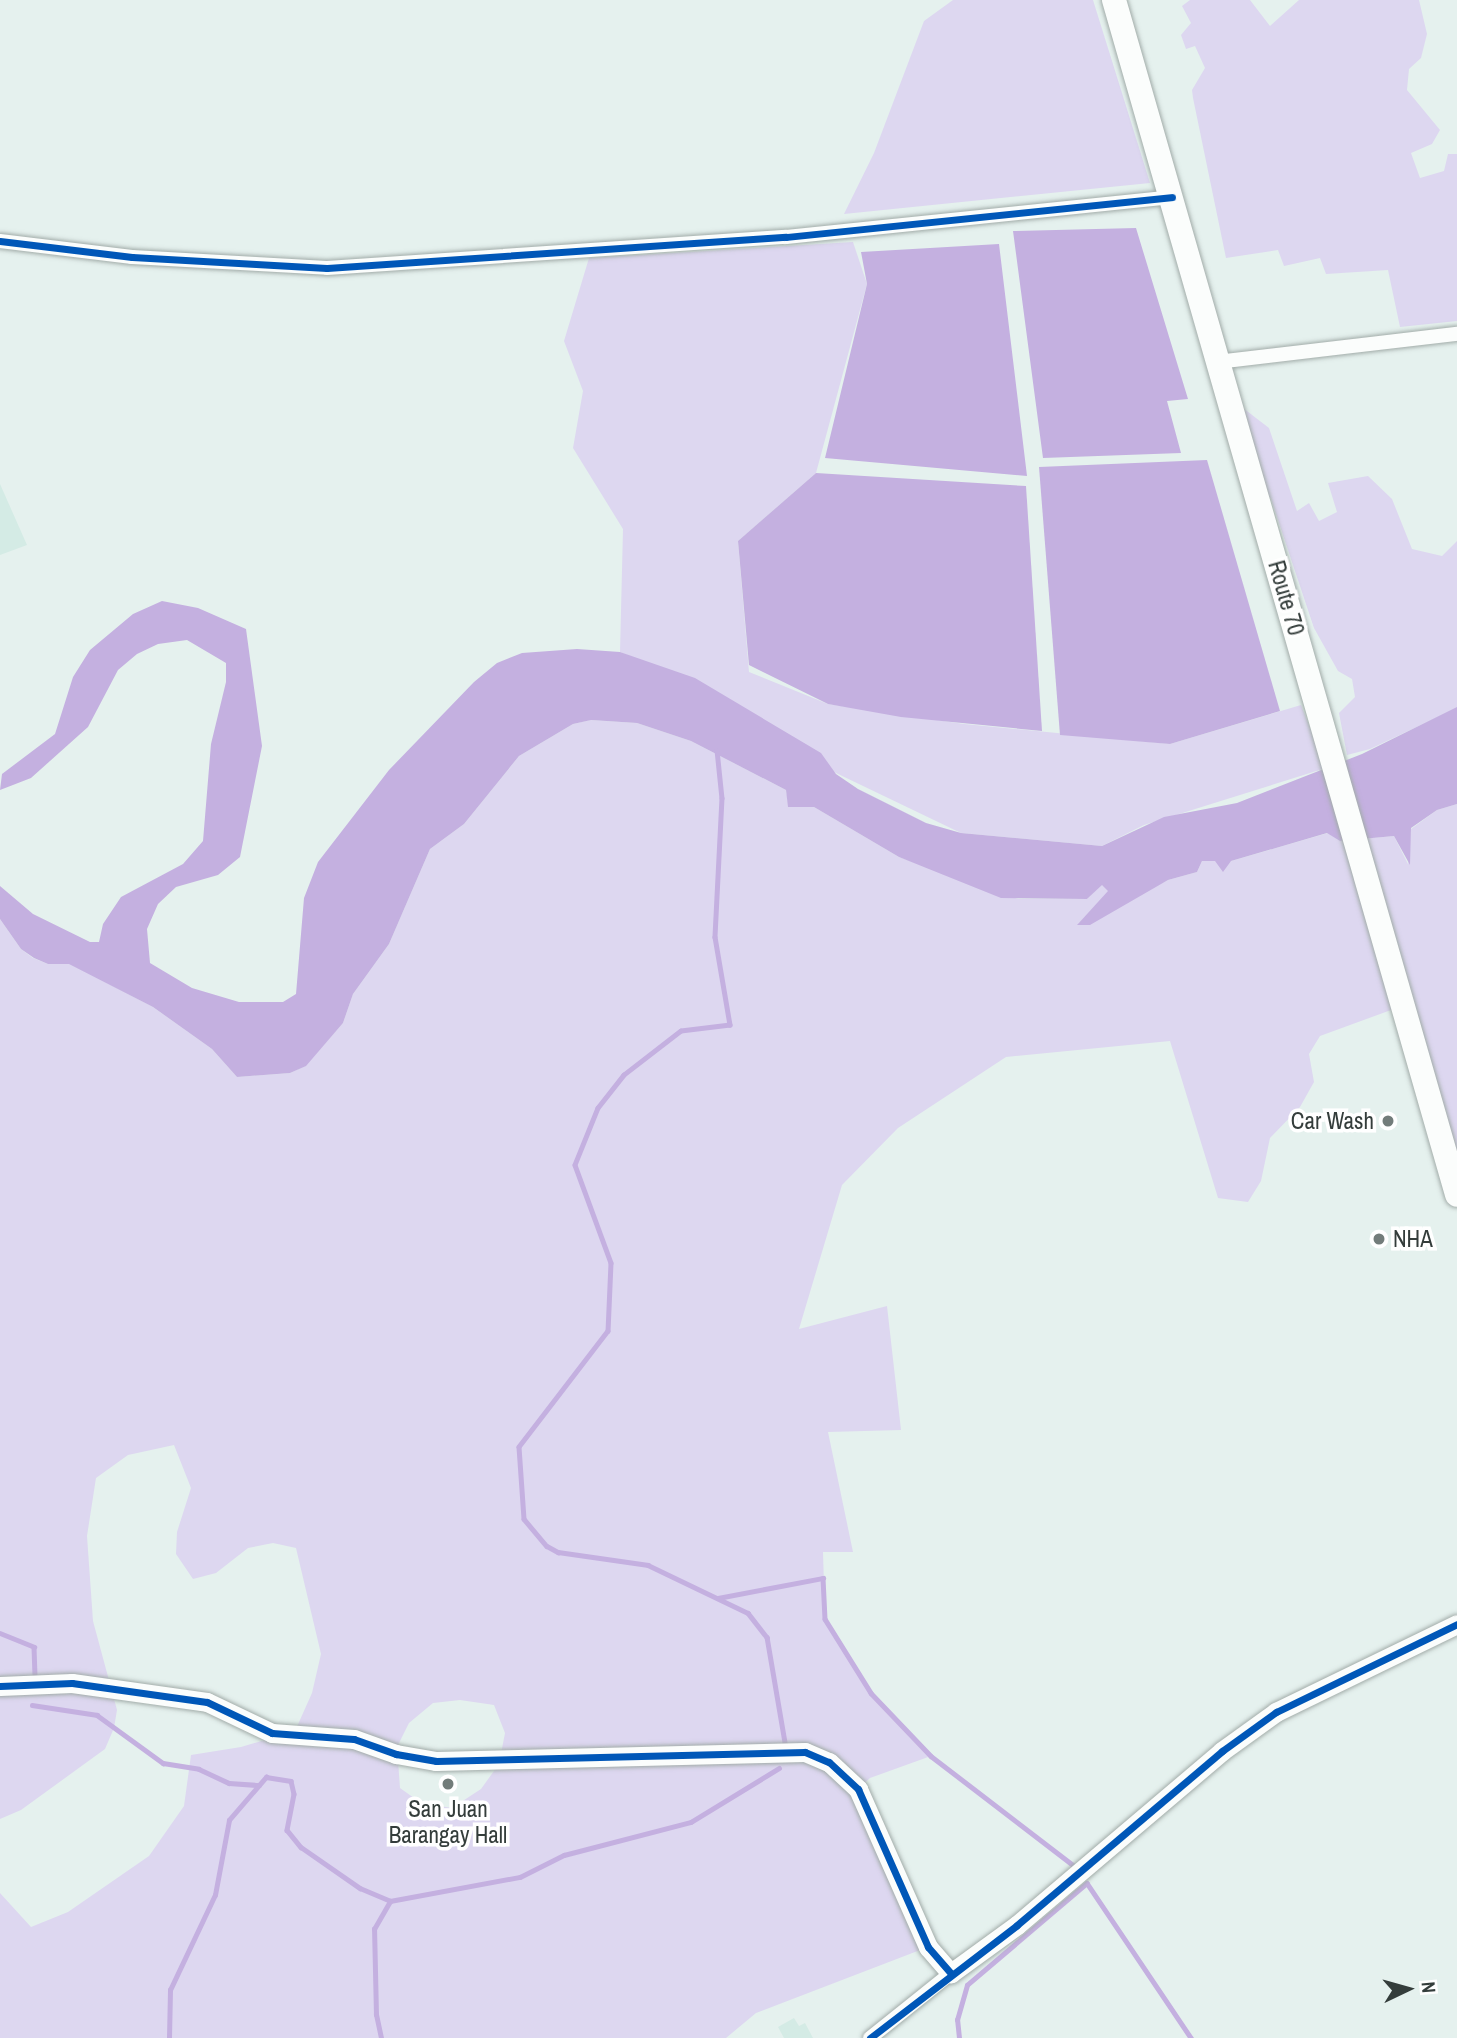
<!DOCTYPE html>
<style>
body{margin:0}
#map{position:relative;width:1457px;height:2038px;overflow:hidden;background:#e5f1ee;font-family:"Archivo Narrow",sans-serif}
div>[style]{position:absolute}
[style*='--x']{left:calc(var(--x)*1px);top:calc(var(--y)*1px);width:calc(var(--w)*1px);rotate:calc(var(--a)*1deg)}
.built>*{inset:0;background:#d4ebe5}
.green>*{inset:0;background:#ddd7f0}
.water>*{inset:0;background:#c4b0e0}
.stream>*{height:4.5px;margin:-2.25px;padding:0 2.25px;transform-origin:2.25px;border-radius:2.25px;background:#c4b0e0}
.roads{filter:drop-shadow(0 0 2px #a2aca9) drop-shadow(0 0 2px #a2aca9)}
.street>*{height:14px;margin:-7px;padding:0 7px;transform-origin:7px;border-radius:7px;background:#fbfdfc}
.secondary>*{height:19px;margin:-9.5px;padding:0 9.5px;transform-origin:9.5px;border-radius:9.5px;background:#fbfdfc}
.highway>*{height:24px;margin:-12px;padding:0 12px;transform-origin:12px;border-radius:12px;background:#fbfdfc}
.cycleway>*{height:7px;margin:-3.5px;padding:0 3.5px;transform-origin:3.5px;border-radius:3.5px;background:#0057b8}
.dots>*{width:19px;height:19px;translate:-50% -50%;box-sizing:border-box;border:4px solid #fff;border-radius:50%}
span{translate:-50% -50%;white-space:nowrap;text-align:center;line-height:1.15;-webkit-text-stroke:7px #fff;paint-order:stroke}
.street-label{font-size:23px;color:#343d3b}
.poi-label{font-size:23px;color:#343d3b}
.right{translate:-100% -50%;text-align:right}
.left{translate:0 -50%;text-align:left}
.north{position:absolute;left:1373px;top:1954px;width:70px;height:70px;-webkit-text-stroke:5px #fff;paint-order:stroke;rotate:85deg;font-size:19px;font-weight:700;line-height:28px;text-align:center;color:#343d3b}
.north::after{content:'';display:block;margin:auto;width:24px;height:32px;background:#343d3b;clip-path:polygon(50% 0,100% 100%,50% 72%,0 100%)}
</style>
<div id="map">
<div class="built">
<i style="clip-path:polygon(0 484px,27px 545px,0 555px)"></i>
<i style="clip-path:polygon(794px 2018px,799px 2026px,805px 2023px,813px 2038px,784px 2038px,778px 2027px)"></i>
</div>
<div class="green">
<i style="clip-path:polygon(953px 0,1093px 0,1150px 183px,844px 214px,874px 153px,924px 21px)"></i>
<i style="clip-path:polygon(1190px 0,1250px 0,1270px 26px,1299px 0,1419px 0,1427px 34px,1421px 58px,1409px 69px,1407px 90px,1440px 130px,1432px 144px,1411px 153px,1420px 178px,1444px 171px,1448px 154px,1457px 154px,1457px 321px,1400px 327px,1388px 270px,1326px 274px,1320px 258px,1284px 266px,1278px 250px,1226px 258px,1193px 98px,1192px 90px,1205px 68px,1195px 46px,1186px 49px,1181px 35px,1191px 23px,1182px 6px)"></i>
<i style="clip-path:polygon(853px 242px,867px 284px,816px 473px,738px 541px,749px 672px,828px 704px,964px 724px,1170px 744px,1301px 705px,1326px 768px,1144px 825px,1102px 846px,961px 833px,836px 773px,718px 694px,620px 652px,623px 529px,573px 448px,583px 391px,564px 341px,589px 258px)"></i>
<i style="clip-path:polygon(1243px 408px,1269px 428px,1297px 511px,1309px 503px,1319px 521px,1337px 512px,1328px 483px,1368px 476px,1392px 499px,1412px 549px,1442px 556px,1457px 541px,1457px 708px,1370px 749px,1347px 755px,1339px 713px,1355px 697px,1352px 679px,1338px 671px,1314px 628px,1271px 499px,1260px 487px)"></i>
<i style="clip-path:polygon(evenodd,590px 720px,637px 723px,691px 741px,786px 790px,789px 807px,814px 807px,899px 857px,1018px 899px,1087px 899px,1102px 884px,1109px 891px,1078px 924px,1168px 880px,1197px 872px,1202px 861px,1231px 861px,1328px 833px,1340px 841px,1394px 836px,1408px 864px,1411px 829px,1437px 810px,1457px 804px,1457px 1195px,1402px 1006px,1320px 1036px,1309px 1054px,1314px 1082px,1300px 1107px,1270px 1138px,1261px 1181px,1248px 1202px,1218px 1198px,1170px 1041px,1006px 1057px,898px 1128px,842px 1185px,799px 1329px,887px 1306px,901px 1430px,828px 1432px,853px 1552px,823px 1552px,825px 1619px,871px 1693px,931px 1756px,870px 1778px,858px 1789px,928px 1947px,756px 2013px,726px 2038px,0 2038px,0 1893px,31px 1927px,68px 1912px,149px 1856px,184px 1806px,191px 1755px,241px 1747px,295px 1731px,312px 1693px,321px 1654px,296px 1548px,273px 1543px,248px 1548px,216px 1573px,193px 1579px,176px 1554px,177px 1532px,191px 1488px,174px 1445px,128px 1455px,96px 1478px,87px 1536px,93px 1621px,117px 1710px,114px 1728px,105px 1749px,21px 1810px,0 1819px,0 919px,21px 949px,33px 958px,48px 964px,69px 963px,153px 1007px,212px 1049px,237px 1077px,290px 1073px,305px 1066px,343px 1023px,353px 994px,389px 944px,430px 849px,464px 824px,519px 756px,573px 724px,590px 720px,460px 1700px,494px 1705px,505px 1733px,499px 1764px,481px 1789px,452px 1808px,421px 1803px,400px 1788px,397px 1747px,409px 1723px,433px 1703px,460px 1700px)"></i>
</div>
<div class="water">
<i style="clip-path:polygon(1136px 228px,1188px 399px,1167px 401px,1181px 453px,1043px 458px,1013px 231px)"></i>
<i style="clip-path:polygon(999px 244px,1027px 476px,825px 458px,867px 284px,861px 252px)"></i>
<i style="clip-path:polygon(1207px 460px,1280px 711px,1170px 744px,1060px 735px,1039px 467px)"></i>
<i style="clip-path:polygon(816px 473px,1026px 486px,1042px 731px,901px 717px,828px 704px,749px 665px,738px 541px)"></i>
<i style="clip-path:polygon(162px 601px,198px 608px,246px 629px,262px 746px,240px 857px,218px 875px,176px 887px,158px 904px,147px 929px,150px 963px,192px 988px,239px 1002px,283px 1002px,296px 994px,304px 898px,318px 862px,389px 770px,474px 682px,497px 663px,522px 653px,577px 649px,620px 652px,695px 678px,821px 753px,836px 774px,858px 789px,926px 823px,961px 833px,1102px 846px,1164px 817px,1237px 803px,1362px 754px,1457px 707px,1457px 804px,1437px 810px,1411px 828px,1410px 865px,1394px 836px,1340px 841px,1327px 833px,1231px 861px,1223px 872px,1215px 861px,1202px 861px,1197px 872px,1168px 880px,1090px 925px,1077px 925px,1108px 891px,1102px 885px,1087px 899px,1001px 898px,899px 857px,814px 807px,788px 807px,786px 790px,691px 741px,637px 723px,591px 720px,573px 724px,519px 756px,464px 824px,430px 849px,389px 944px,353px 994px,343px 1023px,306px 1066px,290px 1073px,237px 1077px,212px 1049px,153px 1007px,69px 964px,48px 964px,34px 958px,21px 949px,0 919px,0 886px,33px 914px,90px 942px,99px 942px,103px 924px,121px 897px,183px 864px,203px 841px,211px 744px,226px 682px,226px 663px,187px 640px,158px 644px,137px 654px,118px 670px,88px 727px,31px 778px,0 790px,2px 774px,55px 734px,73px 677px,90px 650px,133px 614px)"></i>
</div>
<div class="stream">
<i style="--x:717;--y:750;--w:48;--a:84.1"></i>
<i style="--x:722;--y:798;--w:139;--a:92.9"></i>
<i style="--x:715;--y:937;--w:89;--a:80.3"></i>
<i style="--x:730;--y:1025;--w:49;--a:173"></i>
<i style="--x:681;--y:1031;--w:72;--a:142.3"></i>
<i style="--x:624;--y:1075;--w:42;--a:128.2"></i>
<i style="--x:598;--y:1108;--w:61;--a:112"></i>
<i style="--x:575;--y:1165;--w:104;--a:69.8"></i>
<i style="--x:611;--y:1263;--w:68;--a:92.5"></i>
<i style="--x:608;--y:1331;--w:146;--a:127.5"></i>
<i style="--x:519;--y:1447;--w:72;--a:86"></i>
<i style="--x:524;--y:1519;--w:35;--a:50"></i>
<i style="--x:547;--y:1546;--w:13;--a:29"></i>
<i style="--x:558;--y:1552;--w:91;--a:8.2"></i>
<i style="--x:648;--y:1565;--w:111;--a:25.6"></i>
<i style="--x:748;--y:1613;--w:31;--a:52"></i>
<i style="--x:767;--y:1637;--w:113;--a:80.3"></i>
<i style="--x:718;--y:1598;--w:107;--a:-10.8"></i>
<i style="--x:823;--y:1578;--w:41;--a:87.2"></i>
<i style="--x:825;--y:1619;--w:87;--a:58.1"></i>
<i style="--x:871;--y:1693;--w:87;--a:46.4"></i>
<i style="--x:931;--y:1756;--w:184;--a:37.5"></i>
<i style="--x:0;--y:1633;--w:37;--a:22"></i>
<i style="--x:34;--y:1647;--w:31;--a:88"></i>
<i style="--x:32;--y:1705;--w:66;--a:8.7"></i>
<i style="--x:97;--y:1715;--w:82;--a:36"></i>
<i style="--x:163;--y:1763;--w:36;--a:9"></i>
<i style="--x:199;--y:1769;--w:33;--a:25"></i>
<i style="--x:229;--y:1783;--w:30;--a:4"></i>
<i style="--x:169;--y:2038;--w:48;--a:-88.8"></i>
<i style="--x:170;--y:1990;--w:105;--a:-64.7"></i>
<i style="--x:215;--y:1895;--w:76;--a:-79.4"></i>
<i style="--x:229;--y:1820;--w:57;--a:-49.3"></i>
<i style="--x:266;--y:1777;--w:25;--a:9"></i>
<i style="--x:291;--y:1781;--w:13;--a:77"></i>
<i style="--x:294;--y:1794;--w:37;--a:101"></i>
<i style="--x:287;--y:1830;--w:22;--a:51"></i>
<i style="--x:301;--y:1847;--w:72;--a:34.8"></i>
<i style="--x:360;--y:1888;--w:33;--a:23"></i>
<i style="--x:390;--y:1901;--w:132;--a:-10.5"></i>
<i style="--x:520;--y:1877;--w:49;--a:-26.6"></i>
<i style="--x:564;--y:1855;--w:131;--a:-14.6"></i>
<i style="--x:691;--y:1822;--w:103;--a:-31.5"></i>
<i style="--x:381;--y:2038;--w:24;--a:-102"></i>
<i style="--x:376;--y:2015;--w:86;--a:-91.3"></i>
<i style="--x:374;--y:1929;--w:32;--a:-60"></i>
<i style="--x:959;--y:2038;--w:18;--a:-96"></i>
<i style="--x:957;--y:2020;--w:36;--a:-74"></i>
<i style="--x:967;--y:1985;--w:157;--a:-40.4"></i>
<i style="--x:1087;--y:1883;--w:187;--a:56.1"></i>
</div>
<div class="roads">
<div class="street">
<i style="--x:0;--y:241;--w:133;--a:6.9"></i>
<i style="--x:132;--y:257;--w:195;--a:3.2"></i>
<i style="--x:327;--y:268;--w:460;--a:-3.9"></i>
<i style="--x:786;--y:237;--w:388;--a:-5.9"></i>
<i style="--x:1217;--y:362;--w:242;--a:-6.7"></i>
<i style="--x:870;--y:2038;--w:104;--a:-38.7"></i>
</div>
<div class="secondary">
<i style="--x:0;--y:1686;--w:72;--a:-2.4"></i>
<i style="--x:72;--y:1683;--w:136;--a:8"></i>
<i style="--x:207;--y:1702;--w:72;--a:25.5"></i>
<i style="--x:272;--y:1733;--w:82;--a:4.2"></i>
<i style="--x:354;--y:1739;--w:45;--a:19.7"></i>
<i style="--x:396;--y:1754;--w:41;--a:9.9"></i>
<i style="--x:436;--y:1761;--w:369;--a:-1.4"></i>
<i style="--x:805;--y:1752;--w:26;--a:23"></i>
<i style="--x:829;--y:1762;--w:40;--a:43"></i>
<i style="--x:858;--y:1789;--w:173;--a:66.1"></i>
<i style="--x:928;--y:1947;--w:35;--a:49"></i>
<i style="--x:951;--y:1973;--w:82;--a:-36"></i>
<i style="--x:1017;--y:1925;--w:269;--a:-40.3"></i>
<i style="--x:1222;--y:1751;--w:67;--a:-35.8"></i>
<i style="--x:1276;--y:1712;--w:201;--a:-25.9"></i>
</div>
<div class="highway">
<i style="--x:1114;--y:0;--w:1243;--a:73.98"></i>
</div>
</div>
<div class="cycleway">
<i style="--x:0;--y:241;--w:133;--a:6.9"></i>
<i style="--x:132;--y:257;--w:195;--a:3.2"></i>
<i style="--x:327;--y:268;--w:460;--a:-3.9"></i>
<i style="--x:786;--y:237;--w:388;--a:-5.9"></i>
<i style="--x:0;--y:1686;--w:72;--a:-2.4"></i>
<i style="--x:72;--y:1683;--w:136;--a:8"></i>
<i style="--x:207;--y:1702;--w:72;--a:25.5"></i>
<i style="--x:272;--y:1733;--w:82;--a:4.2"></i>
<i style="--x:354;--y:1739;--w:45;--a:19.7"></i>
<i style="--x:396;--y:1754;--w:41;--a:9.9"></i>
<i style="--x:436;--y:1761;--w:369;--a:-1.4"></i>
<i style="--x:805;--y:1752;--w:26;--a:23"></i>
<i style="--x:829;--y:1762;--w:40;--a:43"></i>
<i style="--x:858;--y:1789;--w:173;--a:66.1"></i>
<i style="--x:928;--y:1947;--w:35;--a:49"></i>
<i style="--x:870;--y:2038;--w:185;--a:-37.5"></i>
<i style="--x:1017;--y:1925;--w:269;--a:-40.3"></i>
<i style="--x:1222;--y:1751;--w:67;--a:-35.8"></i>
<i style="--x:1276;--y:1712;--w:201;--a:-25.9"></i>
</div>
<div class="dots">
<i style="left:1388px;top:1121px;background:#727c7a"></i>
<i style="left:1379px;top:1239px;background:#727c7a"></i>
<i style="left:448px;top:1784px;background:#727c7a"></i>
</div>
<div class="street-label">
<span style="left:1286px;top:598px;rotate:74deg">Route 70</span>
</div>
<div class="poi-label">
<span class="right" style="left:1374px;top:1121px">Car Wash</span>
<span class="left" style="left:1393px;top:1239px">NHA</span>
<span style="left:448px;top:1822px">San Juan<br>Barangay Hall</span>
</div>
<div class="north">N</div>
</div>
